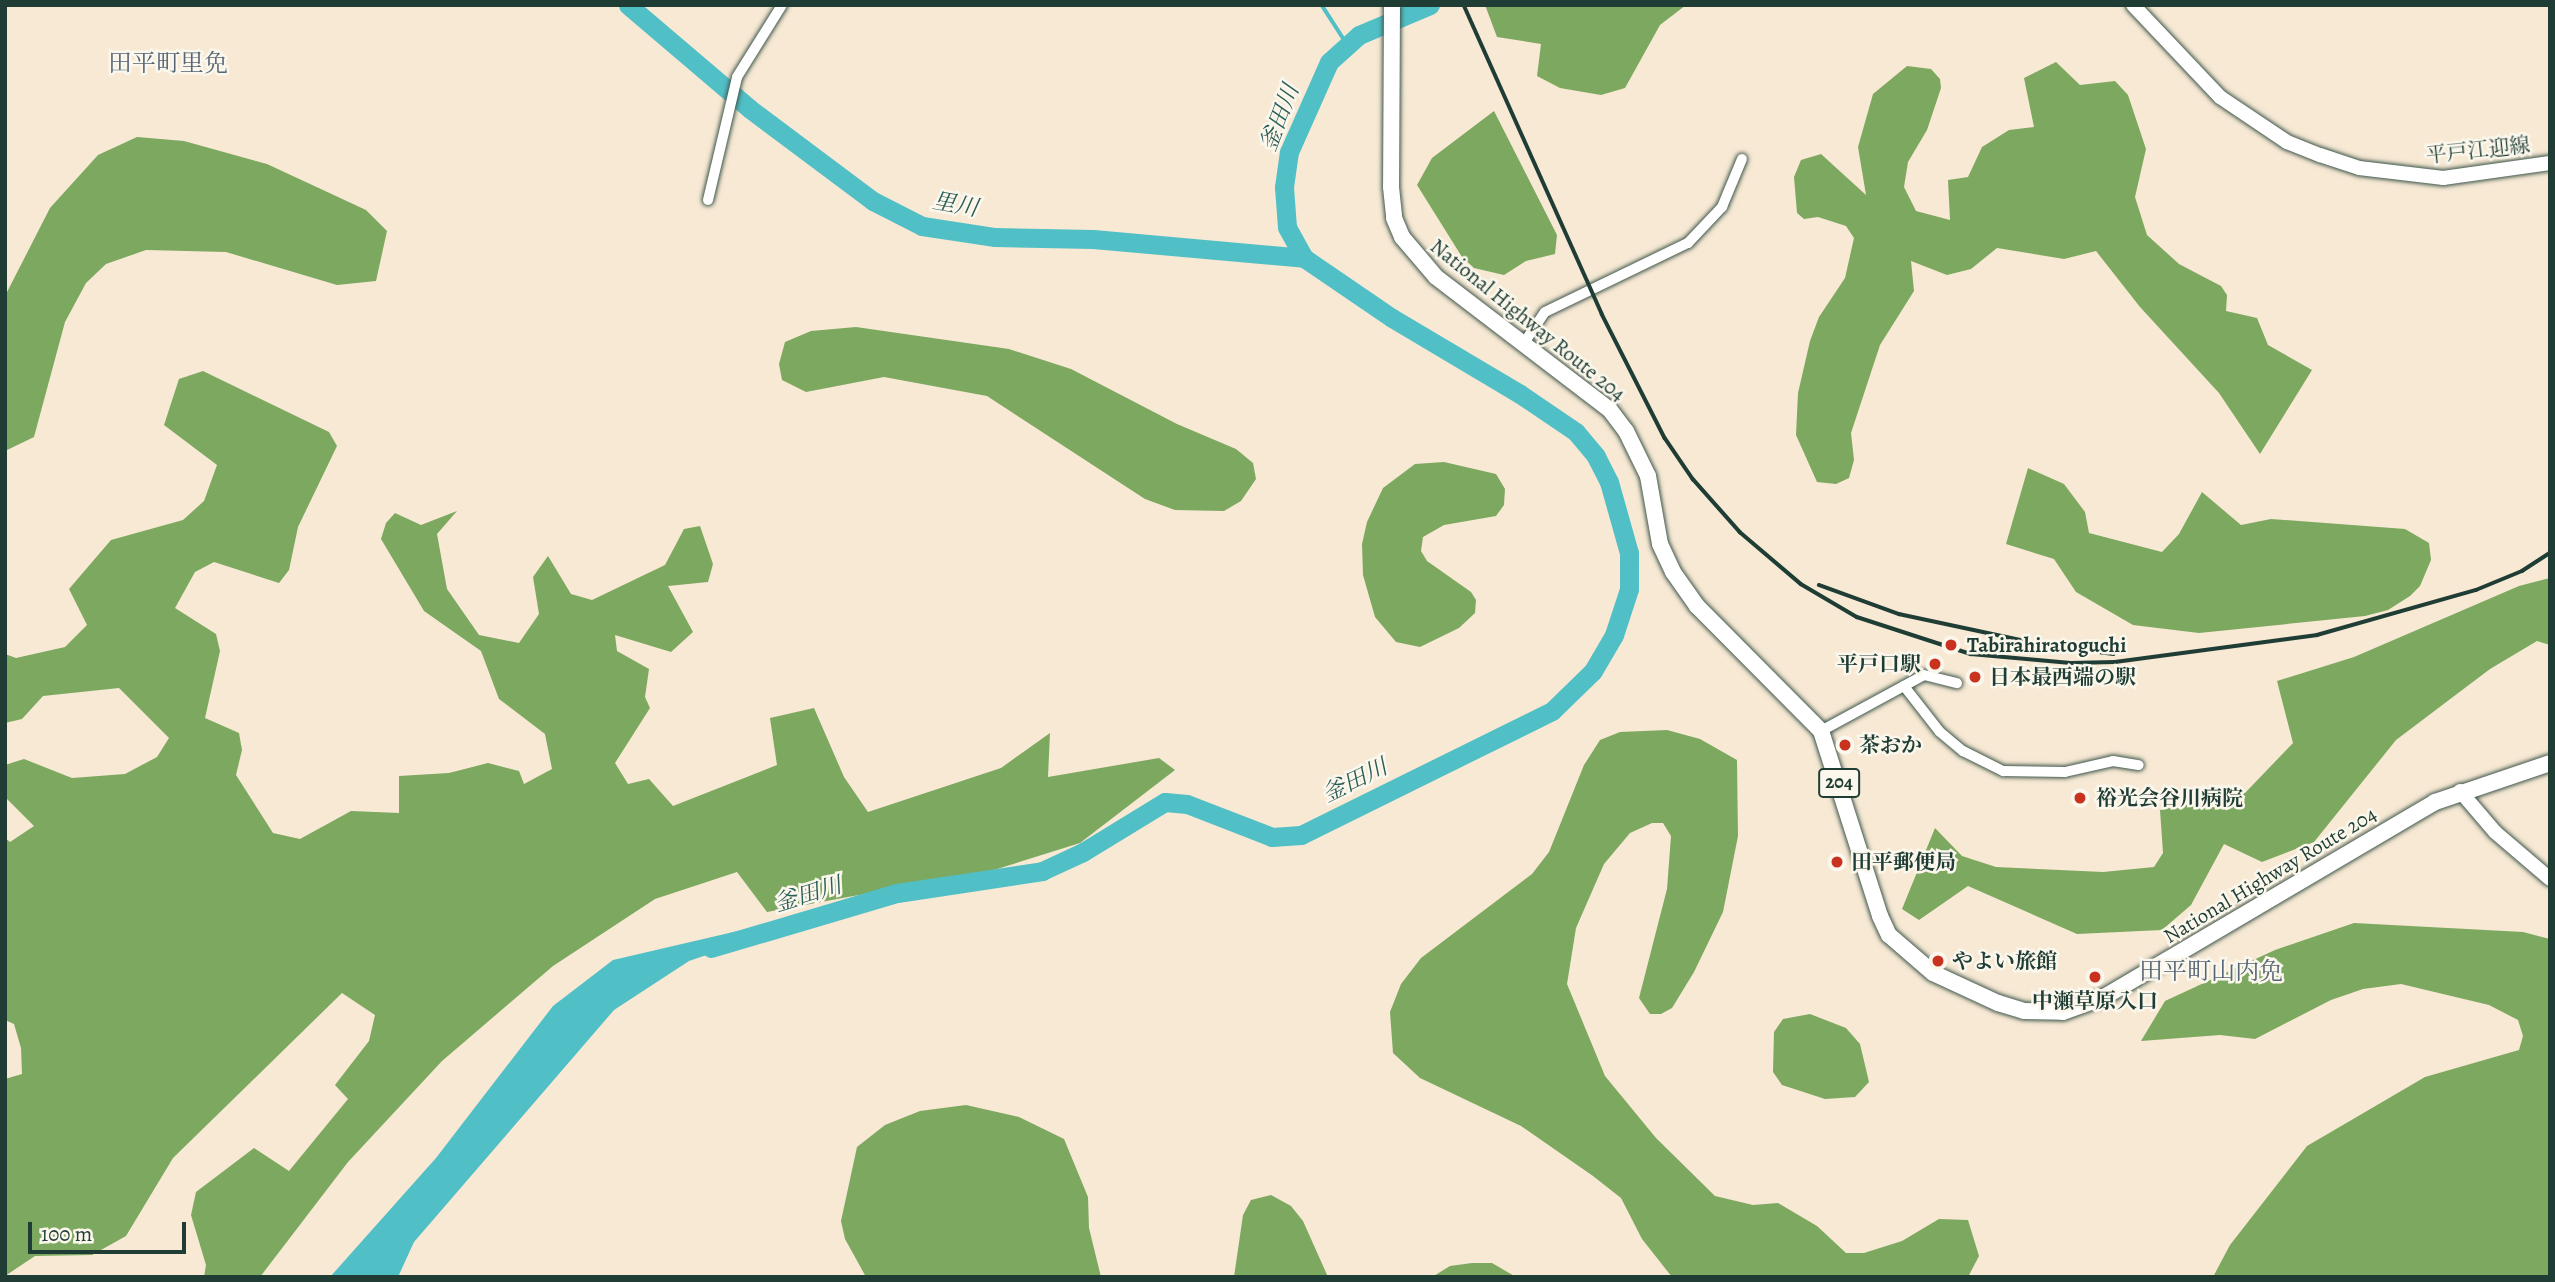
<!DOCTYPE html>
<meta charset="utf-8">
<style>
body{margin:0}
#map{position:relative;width:2555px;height:1282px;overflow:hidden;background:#f7e9d4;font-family:Alegreya,"Noto Serif JP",serif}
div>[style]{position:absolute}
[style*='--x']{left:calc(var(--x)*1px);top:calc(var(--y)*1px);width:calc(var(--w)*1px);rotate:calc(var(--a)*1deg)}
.forest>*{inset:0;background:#7da860}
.water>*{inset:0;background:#51bfc6}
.stream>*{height:3.5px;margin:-1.75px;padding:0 1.75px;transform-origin:1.75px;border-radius:1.75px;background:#51bfc6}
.river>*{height:19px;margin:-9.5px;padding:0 9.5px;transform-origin:9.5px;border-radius:9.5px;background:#51bfc6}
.roads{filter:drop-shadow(0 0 2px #3f574c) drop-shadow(0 0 2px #3f574c)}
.minor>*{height:10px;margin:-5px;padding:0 5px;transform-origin:5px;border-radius:5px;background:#fff}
.major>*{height:14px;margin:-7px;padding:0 7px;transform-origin:7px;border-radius:7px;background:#fff}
.highway>*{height:16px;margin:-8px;padding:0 8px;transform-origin:8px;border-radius:8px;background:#fff}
.rail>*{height:3.5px;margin:-1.75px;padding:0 1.75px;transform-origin:1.75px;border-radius:1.75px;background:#1f3d34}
.dots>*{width:19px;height:19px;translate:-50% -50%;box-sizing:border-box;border:4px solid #fbf7ec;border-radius:50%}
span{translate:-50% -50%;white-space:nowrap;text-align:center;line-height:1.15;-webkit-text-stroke:5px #fbf7ec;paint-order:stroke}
.shield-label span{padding:2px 5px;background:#fbf7ec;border:2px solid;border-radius:5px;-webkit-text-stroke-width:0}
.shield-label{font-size:19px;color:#1f3d34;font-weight:700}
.street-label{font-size:21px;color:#1f3d34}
.poi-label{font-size:21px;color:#1f3d34;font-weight:700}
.left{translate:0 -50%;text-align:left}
.right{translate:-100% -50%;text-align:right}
.water-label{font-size:23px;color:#2c5e58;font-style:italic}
.quarter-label{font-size:24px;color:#556575}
.frame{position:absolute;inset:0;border:7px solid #1f3d34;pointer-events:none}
.scale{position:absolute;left:28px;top:1222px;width:158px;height:32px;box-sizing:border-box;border:4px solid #1f3d34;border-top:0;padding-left:9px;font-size:21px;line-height:24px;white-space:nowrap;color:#1f3d34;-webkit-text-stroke:5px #fbf7ec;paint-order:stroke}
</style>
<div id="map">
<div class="forest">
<i style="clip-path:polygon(1485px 5px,1686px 5px,1660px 25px,1625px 88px,1601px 95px,1560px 88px,1537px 76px,1541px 44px,1497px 37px)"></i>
<i style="clip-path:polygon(2056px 62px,2080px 85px,2115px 81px,2128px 95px,2146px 149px,2135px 197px,2147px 235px,2179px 264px,2221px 286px,2227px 295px,2226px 311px,2257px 318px,2268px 345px,2312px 370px,2260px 454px,2219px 393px,2140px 307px,2096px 251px,2064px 259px,1997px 248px,1971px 269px,1947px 275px,1911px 261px,1914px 291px,1880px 345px,1851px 433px,1854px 460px,1849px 478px,1836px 484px,1817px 482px,1796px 435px,1798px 393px,1810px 341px,1819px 317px,1845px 278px,1854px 238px,1846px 226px,1818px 217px,1804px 219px,1797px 213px,1794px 177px,1801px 160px,1821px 154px,1866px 195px,1858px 147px,1873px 94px,1907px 66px,1931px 69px,1940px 79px,1941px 88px,1927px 130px,1908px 162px,1904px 187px,1916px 211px,1950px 220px,1948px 180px,1968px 177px,1982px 147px,2009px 130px,2034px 127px,2024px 78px)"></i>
<i style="clip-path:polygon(1494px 111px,1557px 235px,1555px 254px,1526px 261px,1504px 275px,1474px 268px,1462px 257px,1417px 185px,1432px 158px)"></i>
<i style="clip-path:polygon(137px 137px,184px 141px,267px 164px,366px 210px,387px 231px,376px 281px,337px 285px,226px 252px,146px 250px,106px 264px,86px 283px,65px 322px,34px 437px,5px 451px,5px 296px,50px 208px,98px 155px)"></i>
<i style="clip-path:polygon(856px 327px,1009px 349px,1071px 369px,1177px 424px,1236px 449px,1253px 463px,1256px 479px,1241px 501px,1224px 511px,1175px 510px,1145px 499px,987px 396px,884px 377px,806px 392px,782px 380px,779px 364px,785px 342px,811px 331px)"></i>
<i style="clip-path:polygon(203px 371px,329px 432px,337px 446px,298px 527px,289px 570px,279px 583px,214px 562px,195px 572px,175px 608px,216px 634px,220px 651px,205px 718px,239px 733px,242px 750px,236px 775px,273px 833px,300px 839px,351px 811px,399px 813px,399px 776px,449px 773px,488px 763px,519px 771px,524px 784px,552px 769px,545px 734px,499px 699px,481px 651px,424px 611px,381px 539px,386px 523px,395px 513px,421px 525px,457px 511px,437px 534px,447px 589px,479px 635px,519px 643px,539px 614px,533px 577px,548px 556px,571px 594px,592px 600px,665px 565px,684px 529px,700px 526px,713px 564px,708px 582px,668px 586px,693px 632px,671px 652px,615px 635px,617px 651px,649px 669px,645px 697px,650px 708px,615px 763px,628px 784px,649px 779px,673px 806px,777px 765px,770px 718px,814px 708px,844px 777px,868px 812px,1001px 768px,1050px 733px,1048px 777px,1159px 758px,1175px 770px,1080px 843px,994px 870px,767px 912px,737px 872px,655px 899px,553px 966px,442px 1061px,348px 1162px,260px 1277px,204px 1277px,206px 1265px,191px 1215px,196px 1192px,254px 1148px,289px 1171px,348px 1099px,335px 1085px,369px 1041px,375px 1015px,342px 993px,173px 1158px,126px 1236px,92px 1255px,35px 1256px,5px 1276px,5px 1079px,22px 1074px,21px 1048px,14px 1024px,5px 1020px,5px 838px,10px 842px,34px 826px,5px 797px,5px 765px,24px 759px,72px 778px,125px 774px,157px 757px,169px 738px,119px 688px,43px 696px,22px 719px,5px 723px,5px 654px,16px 658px,65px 647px,87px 625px,69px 589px,111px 540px,183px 520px,204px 501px,217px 465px,164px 425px,179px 379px)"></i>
<i style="clip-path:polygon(1444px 462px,1496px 474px,1505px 489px,1504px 505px,1496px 516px,1444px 525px,1423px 537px,1421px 551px,1427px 561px,1471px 592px,1476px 600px,1475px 613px,1459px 628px,1420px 647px,1396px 642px,1375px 617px,1363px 575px,1362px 544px,1367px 522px,1383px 488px,1415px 464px)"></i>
<i style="clip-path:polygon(2028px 468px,2064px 484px,2085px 512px,2089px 533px,2162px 552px,2179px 534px,2202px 492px,2241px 525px,2271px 519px,2405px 529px,2429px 543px,2431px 560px,2420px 586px,2410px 596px,2388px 610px,2365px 616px,2199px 633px,2133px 625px,2076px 592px,2054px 559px,2006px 544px)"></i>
<i style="clip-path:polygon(2550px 578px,2550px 645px,2537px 641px,2490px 669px,2396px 740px,2314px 842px,2262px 862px,2224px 844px,2191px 905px,2162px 930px,2077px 934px,1968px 886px,1919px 920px,1902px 909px,1935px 828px,1962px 856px,1996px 867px,2103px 872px,2154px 867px,2163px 853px,2160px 810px,2245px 793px,2293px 743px,2277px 681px,2354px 657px,2519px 586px)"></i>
<i style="clip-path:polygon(1667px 730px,1700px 739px,1737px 760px,1738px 836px,1723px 912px,1694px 972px,1672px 1008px,1661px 1014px,1650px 1014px,1639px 998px,1667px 889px,1671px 836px,1663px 823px,1652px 823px,1630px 833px,1604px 864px,1576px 928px,1567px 984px,1605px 1076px,1656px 1138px,1715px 1196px,1753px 1205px,1778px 1203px,1817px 1226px,1846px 1253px,1864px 1253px,1902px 1241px,1939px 1219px,1968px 1220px,1979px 1256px,1968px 1277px,1672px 1277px,1642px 1239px,1621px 1198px,1593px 1176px,1521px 1126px,1420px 1078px,1393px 1053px,1390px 1012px,1401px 984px,1421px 958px,1532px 874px,1549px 852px,1584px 765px,1600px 740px,1620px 732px)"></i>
<i style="clip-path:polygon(2354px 923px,2523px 932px,2550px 939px,2550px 1277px,2213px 1277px,2230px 1245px,2307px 1146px,2425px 1077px,2519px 1050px,2523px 1036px,2518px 1020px,2489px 1005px,2401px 984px,2363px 989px,2331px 1000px,2255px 1039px,2220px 1035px,2141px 1041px,2165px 1001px,2275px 950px)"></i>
<i style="clip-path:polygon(1810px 1014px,1846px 1028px,1860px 1044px,1869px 1082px,1855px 1097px,1825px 1099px,1782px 1085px,1773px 1072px,1774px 1032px,1783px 1019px)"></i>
<i style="clip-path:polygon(966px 1105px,1019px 1117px,1064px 1139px,1088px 1197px,1089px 1228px,1101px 1277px,866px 1277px,845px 1239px,841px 1221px,857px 1147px,885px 1125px,920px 1111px)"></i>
<i style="clip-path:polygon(1271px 1195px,1291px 1206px,1303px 1221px,1328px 1277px,1234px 1277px,1243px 1215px,1251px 1200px)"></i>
<i style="clip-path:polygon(1472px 1263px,1492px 1263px,1516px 1277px,1432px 1277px,1450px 1266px)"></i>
</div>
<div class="water">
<i style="clip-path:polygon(742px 930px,730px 947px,689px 961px,614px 1010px,414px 1242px,398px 1277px,330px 1277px,436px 1158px,553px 1006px,613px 960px)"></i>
</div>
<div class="stream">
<i style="--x:1322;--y:5;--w:46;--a:57.3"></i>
</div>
<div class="river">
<i style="--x:628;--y:5;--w:160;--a:40.4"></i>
<i style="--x:750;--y:109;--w:154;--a:36.8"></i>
<i style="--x:873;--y:201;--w:55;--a:27"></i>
<i style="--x:922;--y:226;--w:74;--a:8.6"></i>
<i style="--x:995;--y:237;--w:98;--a:1.2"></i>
<i style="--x:1093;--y:239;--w:212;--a:5.1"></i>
<i style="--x:711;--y:948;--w:194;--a:-16.5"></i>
<i style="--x:897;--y:893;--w:147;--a:-8.6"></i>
<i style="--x:1042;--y:871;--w:45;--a:-24.9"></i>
<i style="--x:1083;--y:852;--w:96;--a:-31.4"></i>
<i style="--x:1165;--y:802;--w:22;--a:5"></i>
<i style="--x:1187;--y:804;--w:91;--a:21.2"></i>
<i style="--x:1272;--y:837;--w:29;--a:-4"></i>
<i style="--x:1301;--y:835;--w:280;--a:-26.3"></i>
<i style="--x:1552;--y:711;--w:57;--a:-44.3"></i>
<i style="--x:1593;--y:671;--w:42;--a:-59.7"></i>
<i style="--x:1614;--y:635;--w:48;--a:-71.9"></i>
<i style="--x:1629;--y:589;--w:36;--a:-90"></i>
<i style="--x:1629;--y:553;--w:74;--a:-105.7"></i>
<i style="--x:1609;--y:482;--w:29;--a:-117"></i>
<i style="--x:1596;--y:456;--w:31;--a:-130"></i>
<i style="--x:1576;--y:432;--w:68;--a:-145.8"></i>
<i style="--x:1520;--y:394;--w:149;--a:-149.3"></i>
<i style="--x:1392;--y:318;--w:107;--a:-145.7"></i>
<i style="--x:1304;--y:258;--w:35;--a:-119"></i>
<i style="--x:1287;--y:227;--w:40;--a:-94.3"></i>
<i style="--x:1284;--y:187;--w:35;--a:-82"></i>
<i style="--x:1289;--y:152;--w:98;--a:-66"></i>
<i style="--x:1329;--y:62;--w:40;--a:-42"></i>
<i style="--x:1359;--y:35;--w:77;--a:-22.9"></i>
</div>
<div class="roads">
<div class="minor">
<i style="--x:708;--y:200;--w:126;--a:-76.7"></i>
<i style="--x:737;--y:77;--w:85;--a:-58"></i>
<i style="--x:1524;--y:343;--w:37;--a:-56"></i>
<i style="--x:1545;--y:312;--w:159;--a:-25.8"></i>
<i style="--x:1688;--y:243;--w:50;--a:-46.6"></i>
<i style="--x:1722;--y:207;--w:52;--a:-67.4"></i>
<i style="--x:1904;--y:686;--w:58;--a:52"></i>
<i style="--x:1940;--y:732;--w:30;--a:40"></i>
<i style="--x:1963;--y:751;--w:45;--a:26.6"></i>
<i style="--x:2003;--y:771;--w:62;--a:0.9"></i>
<i style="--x:2065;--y:772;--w:49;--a:-12.9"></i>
<i style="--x:2113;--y:761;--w:26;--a:9"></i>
<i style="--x:1821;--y:731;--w:117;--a:-28.5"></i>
<i style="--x:1924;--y:675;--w:34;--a:14"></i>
</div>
<div class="major">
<i style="--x:2133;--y:5;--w:127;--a:46.6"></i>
<i style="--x:2220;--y:97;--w:81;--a:33.9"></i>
<i style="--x:2287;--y:142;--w:35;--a:22"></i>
<i style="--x:2320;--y:155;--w:41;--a:18.4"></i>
<i style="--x:2359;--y:168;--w:85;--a:6.8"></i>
<i style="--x:2443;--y:178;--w:108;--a:-8"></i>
<i style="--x:2460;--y:791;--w:54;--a:49.5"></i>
<i style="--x:2495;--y:832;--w:72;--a:40.5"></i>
</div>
<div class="highway">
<i style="--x:1392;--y:5;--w:182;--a:90.3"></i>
<i style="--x:1391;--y:187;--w:31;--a:84"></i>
<i style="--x:1394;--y:218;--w:21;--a:67"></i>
<i style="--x:1402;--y:237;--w:52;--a:49.6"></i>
<i style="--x:1436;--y:277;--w:219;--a:37.4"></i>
<i style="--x:1610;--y:410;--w:26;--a:53"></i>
<i style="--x:1626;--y:431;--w:50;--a:63.9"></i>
<i style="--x:1648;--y:476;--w:69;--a:80"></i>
<i style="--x:1660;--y:544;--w:31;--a:65"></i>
<i style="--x:1673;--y:572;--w:42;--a:54.8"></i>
<i style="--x:1697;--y:606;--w:176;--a:45.2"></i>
<i style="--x:1821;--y:731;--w:194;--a:72.3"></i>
<i style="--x:1880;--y:916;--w:21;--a:65"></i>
<i style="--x:1889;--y:935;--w:58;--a:40.8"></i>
<i style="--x:1933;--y:973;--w:72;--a:24.8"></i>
<i style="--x:1998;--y:1003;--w:27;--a:17"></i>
<i style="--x:2024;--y:1011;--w:39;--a:1"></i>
<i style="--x:2063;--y:1012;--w:44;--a:-20.1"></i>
<i style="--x:2104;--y:997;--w:384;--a:-30.5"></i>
<i style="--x:2435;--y:802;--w:121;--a:-18.7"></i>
</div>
</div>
<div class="rail">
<i style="--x:1464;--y:5;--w:338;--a:65.9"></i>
<i style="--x:1602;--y:314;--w:139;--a:63.1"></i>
<i style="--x:1665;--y:438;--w:50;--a:55.7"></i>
<i style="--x:1693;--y:479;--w:71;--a:48.4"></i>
<i style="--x:1740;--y:532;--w:80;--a:40.4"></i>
<i style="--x:1801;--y:584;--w:65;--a:30.5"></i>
<i style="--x:1857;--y:617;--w:120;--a:18"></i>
<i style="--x:1971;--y:654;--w:100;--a:5.1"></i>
<i style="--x:2071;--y:663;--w:44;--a:-1.3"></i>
<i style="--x:2115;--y:662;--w:204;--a:-7.6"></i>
<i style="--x:2317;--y:635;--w:165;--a:-15.8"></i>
<i style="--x:2476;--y:590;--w:50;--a:-22.4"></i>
<i style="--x:2522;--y:571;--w:33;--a:-33"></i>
<i style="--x:1819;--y:585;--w:85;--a:19.9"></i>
<i style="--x:1899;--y:614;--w:143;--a:12.1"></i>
<i style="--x:2039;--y:644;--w:75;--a:7.7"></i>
</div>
<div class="dots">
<i style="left:1951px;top:645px;background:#c8321e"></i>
<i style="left:1935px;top:664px;background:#c8321e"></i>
<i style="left:1975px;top:677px;background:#c8321e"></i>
<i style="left:1845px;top:745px;background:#c8321e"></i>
<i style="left:2080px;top:798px;background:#c8321e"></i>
<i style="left:1837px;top:862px;background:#c8321e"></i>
<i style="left:1938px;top:961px;background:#c8321e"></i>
<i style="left:2095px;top:977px;background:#c8321e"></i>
</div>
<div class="shield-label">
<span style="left:1839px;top:783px">204</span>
</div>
<div class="street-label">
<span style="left:2478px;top:150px;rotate:-6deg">平戸江迎線</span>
<span style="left:1528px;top:320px;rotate:39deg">National Highway Route 204</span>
<span style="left:2270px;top:875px;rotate:-31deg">National Highway Route 204</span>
</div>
<div class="poi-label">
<span class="left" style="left:1967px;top:645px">Tabirahiratoguchi</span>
<span class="right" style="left:1921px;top:664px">平戸口駅</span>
<span class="left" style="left:1989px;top:677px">日本最西端の駅</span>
<span class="left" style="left:1859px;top:745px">茶おか</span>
<span class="left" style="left:2096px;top:798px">裕光会谷川病院</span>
<span class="left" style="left:1851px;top:862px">田平郵便局</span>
<span class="left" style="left:1952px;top:961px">やよい旅館</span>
<span style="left:2095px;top:1001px">中瀬草原入口</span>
</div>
<div class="water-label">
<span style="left:1280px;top:118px;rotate:-69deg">釜田川</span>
<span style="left:955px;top:205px;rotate:10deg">里川</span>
<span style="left:1355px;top:781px;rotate:-26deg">釜田川</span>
<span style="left:808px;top:895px;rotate:-17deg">釜田川</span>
</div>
<div class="quarter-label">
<span style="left:168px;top:64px">田平町里免</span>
<span style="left:2211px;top:972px">田平町山内免</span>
</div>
<div class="frame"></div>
<div class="scale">100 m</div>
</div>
